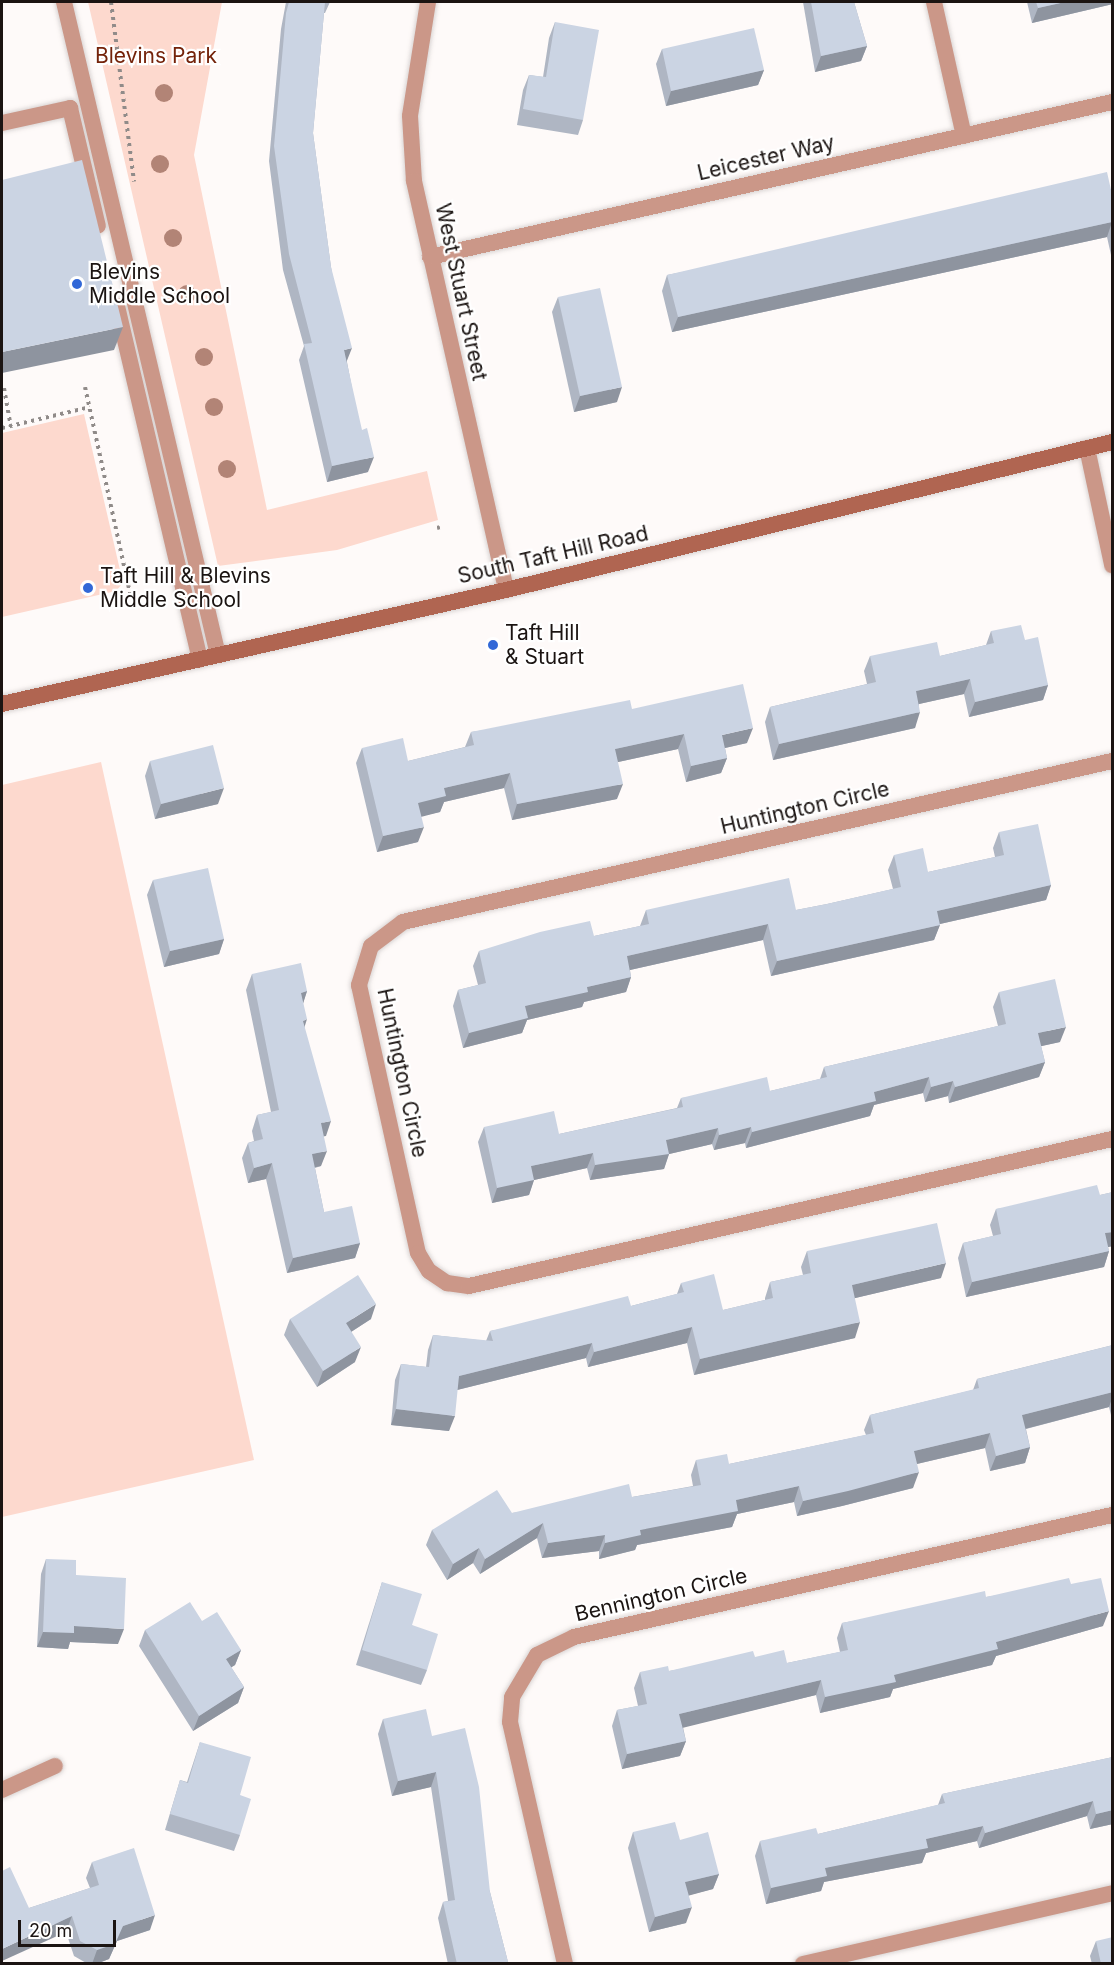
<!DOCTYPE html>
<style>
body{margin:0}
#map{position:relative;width:1114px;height:1965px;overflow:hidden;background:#fefaf9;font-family:Inter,sans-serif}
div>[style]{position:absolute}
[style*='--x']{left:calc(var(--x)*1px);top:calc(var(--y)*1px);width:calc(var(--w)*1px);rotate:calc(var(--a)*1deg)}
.green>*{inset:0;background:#fdd9ce}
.path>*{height:4px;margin-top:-2px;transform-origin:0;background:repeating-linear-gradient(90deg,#908b89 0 3px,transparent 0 7.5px)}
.roads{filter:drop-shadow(0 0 2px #dad5d4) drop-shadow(0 0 2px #dad5d4)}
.service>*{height:16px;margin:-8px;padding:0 8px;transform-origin:8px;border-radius:8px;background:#cb9788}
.minor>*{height:16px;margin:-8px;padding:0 8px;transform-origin:8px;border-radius:8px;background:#cb9788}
.secondary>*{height:16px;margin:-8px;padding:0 8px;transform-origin:8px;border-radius:8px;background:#b06551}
.trees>*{width:18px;height:18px;margin:-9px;border-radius:50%;background:#b28476}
.wall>*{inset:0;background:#afb6c3}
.shaded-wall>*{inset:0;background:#8e949f}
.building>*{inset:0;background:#cbd4e3}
.dots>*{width:16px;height:16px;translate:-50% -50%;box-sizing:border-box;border:3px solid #fff;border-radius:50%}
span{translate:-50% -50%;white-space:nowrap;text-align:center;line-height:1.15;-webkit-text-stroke:4.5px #fff;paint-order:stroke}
.park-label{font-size:21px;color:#74230a}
.street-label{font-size:21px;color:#1b1412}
.poi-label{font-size:21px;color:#1b1412}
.left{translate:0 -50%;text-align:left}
.frame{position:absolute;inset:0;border:3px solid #1b1412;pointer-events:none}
.scale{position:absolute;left:18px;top:1920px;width:98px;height:27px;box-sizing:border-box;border:3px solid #1b1412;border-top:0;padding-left:8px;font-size:18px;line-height:21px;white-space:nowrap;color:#1b1412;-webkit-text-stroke:4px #fff;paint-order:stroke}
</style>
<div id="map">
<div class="green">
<i style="clip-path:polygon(88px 2px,222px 2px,194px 155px,267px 510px,427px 471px,438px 520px,337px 550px,218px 566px)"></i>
<i style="clip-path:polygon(84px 414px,123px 583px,116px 591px,2px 617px,2px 433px)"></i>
<i style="clip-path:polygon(101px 762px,254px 1460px,2px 1517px,2px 785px)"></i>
</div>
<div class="path">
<i style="--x:111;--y:2;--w:181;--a:82.7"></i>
<i style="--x:85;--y:387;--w:211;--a:77.7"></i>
<i style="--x:4;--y:388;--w:39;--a:80"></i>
<i style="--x:2;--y:428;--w:90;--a:-13.4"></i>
<i style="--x:437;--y:528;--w:3;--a:-18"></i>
</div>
<div class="roads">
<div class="service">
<i style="--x:64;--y:2;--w:671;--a:76.73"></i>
<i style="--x:2;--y:123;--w:70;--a:-12.4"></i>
<i style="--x:70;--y:108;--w:121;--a:76.7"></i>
<i style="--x:117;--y:306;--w:363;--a:76.8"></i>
</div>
<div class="minor">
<i style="--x:428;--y:2;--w:115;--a:99"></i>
<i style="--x:410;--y:116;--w:65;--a:86.5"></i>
<i style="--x:414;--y:181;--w:419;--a:77.3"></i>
<i style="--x:934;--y:2;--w:137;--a:77.4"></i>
<i style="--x:430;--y:257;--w:699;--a:-12.8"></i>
<i style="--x:1087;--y:448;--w:120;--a:77.9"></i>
<i style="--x:1112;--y:761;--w:727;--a:167.21"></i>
<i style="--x:403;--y:922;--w:40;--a:143"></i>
<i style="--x:371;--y:946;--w:41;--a:107.1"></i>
<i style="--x:359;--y:985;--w:274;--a:77.6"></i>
<i style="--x:418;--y:1253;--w:21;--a:59"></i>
<i style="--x:429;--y:1271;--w:22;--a:34"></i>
<i style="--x:447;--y:1283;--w:22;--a:8"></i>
<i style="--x:469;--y:1286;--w:660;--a:-12.88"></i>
<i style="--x:2;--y:1790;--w:58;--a:-24.4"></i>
<i style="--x:565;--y:1964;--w:248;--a:-102.8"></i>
<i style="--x:510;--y:1722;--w:25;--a:-85"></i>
<i style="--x:512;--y:1697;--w:49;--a:-59.2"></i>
<i style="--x:537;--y:1655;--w:41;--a:-25.9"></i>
<i style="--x:574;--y:1637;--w:552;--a:-12.78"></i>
<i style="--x:803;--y:1964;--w:317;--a:-12.9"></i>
</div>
<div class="secondary">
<i style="--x:2;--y:704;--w:517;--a:-12.75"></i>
<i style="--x:506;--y:590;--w:624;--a:-13.72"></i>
</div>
</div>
<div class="trees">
<i style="left:164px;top:93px"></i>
<i style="left:160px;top:164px"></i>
<i style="left:173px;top:238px"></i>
<i style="left:187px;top:294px"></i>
<i style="left:204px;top:357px"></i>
<i style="left:214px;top:407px"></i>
<i style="left:227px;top:469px"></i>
</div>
<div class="wall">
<i style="clip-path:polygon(286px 2px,330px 2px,325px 13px,324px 13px,313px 133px,331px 267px,347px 362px,368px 472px,327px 482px,299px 360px,304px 346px,283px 270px,269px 161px,281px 29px)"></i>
<i style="clip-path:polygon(803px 2px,854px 2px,867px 46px,861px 61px,815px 72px)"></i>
<i style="clip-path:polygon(1027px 2px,1113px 2px,1113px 4px,1032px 23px)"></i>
<i style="clip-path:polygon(555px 22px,583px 120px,578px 135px,517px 125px,523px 90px,529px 75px,543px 77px,549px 38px)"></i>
<i style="clip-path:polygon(662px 49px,764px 70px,758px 85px,666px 106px,656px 64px)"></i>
<i style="clip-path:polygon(1113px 189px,1113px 255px,1111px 255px,1107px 237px,672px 332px,662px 291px,667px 275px)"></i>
<i style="clip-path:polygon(558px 297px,617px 402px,574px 412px,552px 312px)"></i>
<i style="clip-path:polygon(991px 631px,1025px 640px,1048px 685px,1043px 700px,969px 717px,964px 694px,919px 704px,915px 728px,773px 760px,765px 722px,770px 707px,867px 684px,864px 671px,870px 656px,940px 656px,986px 645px)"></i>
<i style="clip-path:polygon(632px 709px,747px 743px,725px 748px,727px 758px,721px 773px,686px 782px,678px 749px,618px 762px,617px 799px,512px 820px,504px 788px,444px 802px,440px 812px,421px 816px,418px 842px,377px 852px,356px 763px,362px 748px,408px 761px,465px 747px,471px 732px)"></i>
<i style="clip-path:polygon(150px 761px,218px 804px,155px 819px,145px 776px)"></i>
<i style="clip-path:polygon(999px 832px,1051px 885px,1046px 900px,940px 924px,934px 940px,771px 976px,763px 940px,630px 970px,631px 977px,626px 992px,584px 1002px,582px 1007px,527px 1020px,522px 1033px,463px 1048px,453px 1006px,458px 990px,478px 985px,473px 966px,479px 951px,594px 936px,640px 926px,646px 910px,796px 910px,827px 904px,893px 889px,888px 870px,894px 855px,928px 872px,995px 857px,993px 848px)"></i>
<i style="clip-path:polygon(153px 880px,224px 939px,219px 954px,164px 967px,147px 895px)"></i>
<i style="clip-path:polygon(252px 974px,307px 991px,303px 1003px,304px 1027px,326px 1136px,324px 1136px,321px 1166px,315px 1168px,324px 1212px,360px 1243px,355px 1258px,287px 1273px,266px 1179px,248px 1183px,242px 1158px,248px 1143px,254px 1141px,252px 1131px,257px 1115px,271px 1112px,246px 990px)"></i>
<i style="clip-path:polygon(999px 992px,1060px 1042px,1041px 1046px,1045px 1062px,1039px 1077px,949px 1103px,948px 1096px,925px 1102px,923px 1093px,874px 1105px,870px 1116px,746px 1148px,745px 1143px,714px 1150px,712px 1144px,669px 1154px,664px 1169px,590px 1180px,587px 1168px,534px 1180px,529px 1195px,492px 1203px,478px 1142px,484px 1127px,559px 1134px,677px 1108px,681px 1098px,770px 1091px,820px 1079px,824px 1067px,998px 1026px,993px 1007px)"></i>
<i style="clip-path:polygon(1113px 1192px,1113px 1246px,1108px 1247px,1109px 1251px,1104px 1267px,966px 1297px,958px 1258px,963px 1243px,993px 1236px,990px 1225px,996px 1209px,1100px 1195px)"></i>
<i style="clip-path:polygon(807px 1251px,941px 1278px,855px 1298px,855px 1338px,694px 1375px,687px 1343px,588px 1367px,586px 1358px,457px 1390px,449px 1431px,391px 1425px,395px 1380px,401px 1364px,426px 1367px,428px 1350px,433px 1335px,486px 1341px,490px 1331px,631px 1306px,677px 1294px,681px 1283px,723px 1310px,765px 1300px,765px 1298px,770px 1282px,803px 1275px,801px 1267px)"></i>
<i style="clip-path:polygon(290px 1319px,371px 1319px,351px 1332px,355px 1362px,317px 1387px,284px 1335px)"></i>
<i style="clip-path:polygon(1113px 1345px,1113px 1423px,1109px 1407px,1026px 1429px,1030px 1447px,1025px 1463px,990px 1471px,985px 1448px,917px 1464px,913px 1488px,842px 1506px,797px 1516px,794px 1502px,737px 1514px,732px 1527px,637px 1545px,635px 1550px,599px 1559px,599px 1551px,542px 1558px,537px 1538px,480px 1574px,473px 1563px,447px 1580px,426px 1545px,432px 1530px,512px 1513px,632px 1497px,693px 1486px,691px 1475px,696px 1460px,729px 1464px,866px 1435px,864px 1430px,870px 1415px,973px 1390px,977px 1379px)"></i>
<i style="clip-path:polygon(46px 1559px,76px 1575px,118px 1644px,70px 1642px,68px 1649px,37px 1647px,41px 1574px)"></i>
<i style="clip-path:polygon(382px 1582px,412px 1625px,427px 1670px,421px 1685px,356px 1665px)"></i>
<i style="clip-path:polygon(1071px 1584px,1103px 1626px,996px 1656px,992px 1665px,893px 1689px,890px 1697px,820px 1713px,816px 1695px,683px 1727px,686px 1741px,680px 1756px,622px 1769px,612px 1726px,617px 1710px,638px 1706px,634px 1688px,640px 1672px,669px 1671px,755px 1657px,787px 1663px,840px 1652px,837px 1638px,842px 1623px,986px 1597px)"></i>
<i style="clip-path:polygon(202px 1621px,241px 1650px,235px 1665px,231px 1667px,244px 1687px,238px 1703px,193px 1731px,139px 1646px,145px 1630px)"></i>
<i style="clip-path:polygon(383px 1719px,432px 1736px,490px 1892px,508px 1962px,508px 1964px,448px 1964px,438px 1918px,443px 1902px,448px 1901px,431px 1787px,392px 1796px,378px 1734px)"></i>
<i style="clip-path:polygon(200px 1742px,240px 1835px,234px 1851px,165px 1830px,180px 1780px,187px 1782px)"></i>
<i style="clip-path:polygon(1113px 1757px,1113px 1824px,1090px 1829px,1087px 1816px,979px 1848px,977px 1841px,926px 1853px,922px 1863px,824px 1882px,821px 1891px,766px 1904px,755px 1856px,760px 1841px,818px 1834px,938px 1805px,942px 1794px)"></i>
<i style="clip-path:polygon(633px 1832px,680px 1840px,719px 1874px,713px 1889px,689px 1895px,686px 1923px,649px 1932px,628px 1848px)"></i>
<i style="clip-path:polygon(92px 1862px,150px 1930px,117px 1941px,109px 1959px,96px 1964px,88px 1964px,74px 1956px,66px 1932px,29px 1908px,90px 1888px,86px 1878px)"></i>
<i style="clip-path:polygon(1096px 1941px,1113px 1964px,1092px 1964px,1090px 1956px)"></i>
</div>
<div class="shaded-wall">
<i style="clip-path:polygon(1065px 2px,1113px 2px,1113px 4px,1032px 23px,1038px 8px)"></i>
<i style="clip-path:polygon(867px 46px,861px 61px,815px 72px,821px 56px)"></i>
<i style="clip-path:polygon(764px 70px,758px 85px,666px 106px,671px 91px)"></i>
<i style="clip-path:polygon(1112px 222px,1107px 237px,672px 332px,678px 317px)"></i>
<i style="clip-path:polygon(123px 327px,114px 350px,2px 373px,2px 352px)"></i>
<i style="clip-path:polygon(352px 348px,346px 363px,344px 350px)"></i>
<i style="clip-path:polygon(622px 387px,617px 402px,574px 412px,580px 396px)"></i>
<i style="clip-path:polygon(374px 457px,368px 472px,327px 482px,332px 466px)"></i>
<i style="clip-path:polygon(970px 679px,964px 694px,910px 706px,916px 691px)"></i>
<i style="clip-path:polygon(1048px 685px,1043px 700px,969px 717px,975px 702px)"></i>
<i style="clip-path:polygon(920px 712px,915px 728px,773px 760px,779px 744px)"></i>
<i style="clip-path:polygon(753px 728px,747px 743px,716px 750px,722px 735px)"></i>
<i style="clip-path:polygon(684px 734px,678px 749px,609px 764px,615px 749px)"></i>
<i style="clip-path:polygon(727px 758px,721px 773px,686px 782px,691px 766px)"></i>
<i style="clip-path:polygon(510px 773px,504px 788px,444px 802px,440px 812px,413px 819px,418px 803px,444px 788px)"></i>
<i style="clip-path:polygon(623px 784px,617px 799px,512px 820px,517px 804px)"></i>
<i style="clip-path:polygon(224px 788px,218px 804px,155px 819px,161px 804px)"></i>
<i style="clip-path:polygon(424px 827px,418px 842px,377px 852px,383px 836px)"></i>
<i style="clip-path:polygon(1051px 885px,1046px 900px,931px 926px,937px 911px)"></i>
<i style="clip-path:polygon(768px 924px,763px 940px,621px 972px,627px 956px)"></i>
<i style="clip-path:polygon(940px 925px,934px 940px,771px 976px,777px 961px)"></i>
<i style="clip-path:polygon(224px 939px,219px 954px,164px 967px,170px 951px)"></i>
<i style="clip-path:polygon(631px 977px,626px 992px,584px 1002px,582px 1007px,527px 1020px,522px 1033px,463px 1048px,469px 1033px,525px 1006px,587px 987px)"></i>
<i style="clip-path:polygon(307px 991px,302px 1007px,301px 993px)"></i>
<i style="clip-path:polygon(307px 1019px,302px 1035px,303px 1021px)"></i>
<i style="clip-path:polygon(1066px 1027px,1060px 1042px,1033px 1048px,1038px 1033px)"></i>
<i style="clip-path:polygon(1045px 1062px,1039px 1077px,949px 1103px,955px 1087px)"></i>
<i style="clip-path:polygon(929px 1077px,923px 1093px,874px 1105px,870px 1116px,746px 1148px,752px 1132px,874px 1092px)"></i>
<i style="clip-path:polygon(953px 1081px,948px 1096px,925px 1102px,931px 1087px)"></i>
<i style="clip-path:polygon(331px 1121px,326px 1136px,315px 1138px,321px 1123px)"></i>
<i style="clip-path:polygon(751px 1127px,745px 1143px,714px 1150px,719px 1135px)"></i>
<i style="clip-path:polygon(718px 1128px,712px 1144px,665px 1155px,669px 1154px,664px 1169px,590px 1180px,595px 1165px,666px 1140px)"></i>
<i style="clip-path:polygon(327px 1151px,321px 1166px,306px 1169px,312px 1154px)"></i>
<i style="clip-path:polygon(593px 1153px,587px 1168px,534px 1180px,529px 1195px,492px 1203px,497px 1188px,531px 1166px)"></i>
<i style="clip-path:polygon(272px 1163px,266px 1179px,248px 1183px,254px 1168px)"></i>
<i style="clip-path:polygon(1113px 1232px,1113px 1246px,1099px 1249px,1105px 1233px)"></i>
<i style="clip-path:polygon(360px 1243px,355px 1258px,287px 1273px,293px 1258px)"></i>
<i style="clip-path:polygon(1109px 1251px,1104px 1267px,966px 1297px,972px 1282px)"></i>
<i style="clip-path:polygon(946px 1263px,941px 1278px,847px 1300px,852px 1285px)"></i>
<i style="clip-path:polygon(376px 1304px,371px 1319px,340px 1339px,346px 1323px)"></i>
<i style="clip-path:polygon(860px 1322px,855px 1338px,694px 1375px,700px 1359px)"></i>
<i style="clip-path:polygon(692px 1327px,687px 1343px,588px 1367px,594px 1352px)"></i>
<i style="clip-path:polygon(592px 1343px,586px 1358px,453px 1391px,459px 1376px)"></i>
<i style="clip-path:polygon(361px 1347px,355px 1362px,317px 1387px,323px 1371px)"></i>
<i style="clip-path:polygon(1113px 1392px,1113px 1396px,1109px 1407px,1017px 1431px,1022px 1415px)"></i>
<i style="clip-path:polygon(396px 1409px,455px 1416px,449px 1431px,391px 1425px)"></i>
<i style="clip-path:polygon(990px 1433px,985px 1448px,908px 1466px,914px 1451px)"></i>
<i style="clip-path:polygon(1030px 1447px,1025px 1463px,990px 1471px,996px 1456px)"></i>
<i style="clip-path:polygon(919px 1472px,913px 1488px,842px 1506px,797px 1516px,803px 1501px)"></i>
<i style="clip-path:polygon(799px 1486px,794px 1502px,737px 1514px,732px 1527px,637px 1545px,635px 1550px,599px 1559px,605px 1543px,640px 1530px,736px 1500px)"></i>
<i style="clip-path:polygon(543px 1523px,537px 1538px,480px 1574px,485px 1559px)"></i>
<i style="clip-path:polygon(605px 1535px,599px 1551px,542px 1558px,548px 1543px)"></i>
<i style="clip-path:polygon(479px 1548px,473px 1563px,447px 1580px,453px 1564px)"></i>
<i style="clip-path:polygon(1109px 1611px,1103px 1626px,996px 1656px,992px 1665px,893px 1689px,890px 1697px,820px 1713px,825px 1697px,996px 1642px)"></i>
<i style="clip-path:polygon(74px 1626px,124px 1629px,118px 1644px,70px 1642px,68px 1649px,37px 1647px,43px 1632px)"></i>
<i style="clip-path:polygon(241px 1650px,235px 1665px,221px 1674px,226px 1659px)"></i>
<i style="clip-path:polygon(821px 1680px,816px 1695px,674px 1730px,679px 1714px)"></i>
<i style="clip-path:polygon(244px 1687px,238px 1703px,193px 1731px,199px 1716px)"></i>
<i style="clip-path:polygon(686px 1741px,680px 1756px,622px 1769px,627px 1754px)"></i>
<i style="clip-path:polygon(436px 1772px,431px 1787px,392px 1796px,398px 1781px)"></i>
<i style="clip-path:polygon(1093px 1801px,1087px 1816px,979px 1848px,985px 1833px)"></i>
<i style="clip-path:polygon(1113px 1810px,1113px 1824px,1090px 1829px,1096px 1814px)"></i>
<i style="clip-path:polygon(983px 1826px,977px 1841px,926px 1853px,922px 1863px,824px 1882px,821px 1891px,766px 1904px,771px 1888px,825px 1868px,926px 1839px)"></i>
<i style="clip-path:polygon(719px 1874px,713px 1889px,680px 1898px,685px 1882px)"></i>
<i style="clip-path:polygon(692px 1907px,686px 1923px,649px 1932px,655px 1917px)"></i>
<i style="clip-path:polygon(155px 1915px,150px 1930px,117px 1941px,109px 1959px,96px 1964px,92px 1964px,97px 1950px,123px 1926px)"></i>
<i style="clip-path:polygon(72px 1916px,66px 1932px,2px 1961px,2px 1949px)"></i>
</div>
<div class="building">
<i style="clip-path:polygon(289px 2px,325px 2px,313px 133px,331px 267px,352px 348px,344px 350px,362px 430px,367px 428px,374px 457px,332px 466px,304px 344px,312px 343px,289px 254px,274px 146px,286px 13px)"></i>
<i style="clip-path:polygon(811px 2px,854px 2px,867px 46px,821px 56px)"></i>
<i style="clip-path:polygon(1036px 2px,1065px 2px,1038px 8px)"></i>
<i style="clip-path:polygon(555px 22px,599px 30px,583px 120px,523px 109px,529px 75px,546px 77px)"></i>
<i style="clip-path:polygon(754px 28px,764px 70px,671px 91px,662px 49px)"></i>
<i style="clip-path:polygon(82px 160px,123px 327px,2px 352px,2px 180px)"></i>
<i style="clip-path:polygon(1107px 172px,1111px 190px,1113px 189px,1113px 224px,1112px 222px,678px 317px,667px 275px)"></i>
<i style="clip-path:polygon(600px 288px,622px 387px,580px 396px,558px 297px)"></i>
<i style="clip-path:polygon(1021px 625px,1025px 640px,1038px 637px,1048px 685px,975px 702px,970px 679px,916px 691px,920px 712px,779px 744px,770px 707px,876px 682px,870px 656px,937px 642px,940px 656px,994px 643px,991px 631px)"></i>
<i style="clip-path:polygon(743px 684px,753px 728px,722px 735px,727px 758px,691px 766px,684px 734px,615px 749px,623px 784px,517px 804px,510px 773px,444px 788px,446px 796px,418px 803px,424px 827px,383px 836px,362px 748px,403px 738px,408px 761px,474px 745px,471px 732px,630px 700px,632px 709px)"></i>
<i style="clip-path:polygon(213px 745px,224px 788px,161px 804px,150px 761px)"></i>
<i style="clip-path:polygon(1038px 824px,1051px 885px,937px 911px,940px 925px,777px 961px,768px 924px,627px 956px,631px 977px,587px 987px,588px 992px,525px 1006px,528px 1018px,469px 1033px,458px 990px,486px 983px,479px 951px,540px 932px,590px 921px,594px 936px,649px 924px,646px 910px,789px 878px,796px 910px,827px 904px,901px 887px,894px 855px,923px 848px,928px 872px,1004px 855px,999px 832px)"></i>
<i style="clip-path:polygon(208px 868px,224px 939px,170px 951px,153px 880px)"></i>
<i style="clip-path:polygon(301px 963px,307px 991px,301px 993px,307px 1019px,303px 1021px,331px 1121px,321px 1123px,327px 1151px,312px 1154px,324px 1212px,352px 1206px,360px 1243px,293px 1258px,272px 1163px,254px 1168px,248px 1143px,263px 1139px,257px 1115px,279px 1110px,252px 974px)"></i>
<i style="clip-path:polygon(1055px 979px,1066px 1027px,1038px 1033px,1045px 1062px,955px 1087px,953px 1081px,931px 1087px,929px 1077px,874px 1092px,876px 1101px,752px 1132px,751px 1127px,719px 1135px,718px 1128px,666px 1140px,669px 1154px,595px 1165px,593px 1153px,531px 1166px,534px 1180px,497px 1188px,484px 1127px,554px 1111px,559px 1134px,683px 1107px,681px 1098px,767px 1077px,770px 1091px,827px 1077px,824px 1067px,1006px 1024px,999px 992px)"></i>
<i style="clip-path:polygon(1097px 1185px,1100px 1195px,1113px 1192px,1113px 1232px,1105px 1233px,1109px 1251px,972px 1282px,963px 1243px,1001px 1234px,996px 1209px)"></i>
<i style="clip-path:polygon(937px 1223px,946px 1263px,852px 1285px,860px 1322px,700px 1359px,692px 1327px,594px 1352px,592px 1343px,459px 1376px,455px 1416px,396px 1409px,401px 1364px,429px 1367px,433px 1335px,493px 1341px,490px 1331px,628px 1296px,631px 1306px,684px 1292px,681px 1283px,714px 1274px,723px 1310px,773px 1298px,770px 1282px,811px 1273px,807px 1251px)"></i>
<i style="clip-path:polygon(358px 1275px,376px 1304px,346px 1323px,361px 1347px,323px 1371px,290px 1319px)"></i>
<i style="clip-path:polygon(1113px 1345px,1113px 1392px,1022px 1415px,1030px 1447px,996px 1456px,990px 1433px,914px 1451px,919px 1472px,848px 1491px,803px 1501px,799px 1486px,736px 1500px,738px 1511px,640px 1530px,641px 1535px,605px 1543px,605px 1535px,548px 1543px,543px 1523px,485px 1559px,479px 1548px,453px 1564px,432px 1530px,497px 1490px,512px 1513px,629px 1484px,632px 1497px,701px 1485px,696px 1460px,727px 1454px,729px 1464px,874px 1433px,870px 1415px,979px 1388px,977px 1379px)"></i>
<i style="clip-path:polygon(46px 1559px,76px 1560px,76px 1575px,126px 1578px,124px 1629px,74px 1626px,74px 1633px,43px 1632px)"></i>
<i style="clip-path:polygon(1069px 1578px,1071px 1584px,1101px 1578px,1109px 1611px,996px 1642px,998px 1649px,894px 1675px,896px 1682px,825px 1697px,821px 1680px,679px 1714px,686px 1741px,627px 1754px,617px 1710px,647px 1704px,640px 1672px,668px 1666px,669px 1671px,753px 1651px,755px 1657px,784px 1650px,787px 1663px,848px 1650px,842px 1623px,985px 1591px,986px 1597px)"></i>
<i style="clip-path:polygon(382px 1582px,422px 1594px,412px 1625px,438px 1634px,427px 1670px,362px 1650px)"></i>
<i style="clip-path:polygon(190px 1602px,202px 1621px,217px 1612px,241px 1650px,226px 1659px,244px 1687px,199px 1716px,145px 1630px)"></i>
<i style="clip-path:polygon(426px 1709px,432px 1736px,465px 1728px,479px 1787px,490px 1892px,508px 1962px,501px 1964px,457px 1964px,443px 1902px,455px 1900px,436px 1772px,398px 1781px,383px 1719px)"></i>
<i style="clip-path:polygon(200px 1742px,251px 1757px,240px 1795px,251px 1799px,240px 1835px,170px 1814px,180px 1780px,188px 1783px)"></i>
<i style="clip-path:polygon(1113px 1757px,1113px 1810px,1096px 1814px,1093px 1801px,985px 1833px,983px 1826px,926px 1839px,928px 1848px,825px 1868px,827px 1876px,771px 1888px,760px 1841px,816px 1828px,818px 1834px,945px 1803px,942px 1794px)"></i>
<i style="clip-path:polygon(675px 1822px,680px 1840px,708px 1832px,719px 1874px,685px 1882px,692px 1907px,655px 1917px,633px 1832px)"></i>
<i style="clip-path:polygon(134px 1848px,155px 1915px,123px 1926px,115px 1944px,97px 1950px,80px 1941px,72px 1916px,2px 1949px,2px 1871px,10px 1867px,29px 1908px,99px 1885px,92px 1862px)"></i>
<i style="clip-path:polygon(1113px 1937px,1113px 1964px,1101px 1964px,1096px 1941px)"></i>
</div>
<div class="dots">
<i style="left:77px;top:284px;background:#3268d7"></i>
<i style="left:88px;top:588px;background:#3268d7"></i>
<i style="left:493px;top:645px;background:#3268d7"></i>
</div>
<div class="park-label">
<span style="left:156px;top:56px">Blevins Park</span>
</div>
<div class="street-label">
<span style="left:766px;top:158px;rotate:-13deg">Leicester Way</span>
<span style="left:461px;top:292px;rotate:78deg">West Stuart Street</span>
<span style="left:553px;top:555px;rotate:-13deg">South Taft Hill Road</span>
<span style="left:805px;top:808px;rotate:-13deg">Huntington Circle</span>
<span style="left:402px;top:1073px;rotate:78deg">Huntington Circle</span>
<span style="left:661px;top:1595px;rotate:-13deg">Bennington Circle</span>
</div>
<div class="poi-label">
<span class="left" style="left:89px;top:284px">Blevins<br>Middle School</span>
<span class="left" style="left:100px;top:588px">Taft Hill &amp; Blevins<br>Middle School</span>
<span class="left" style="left:505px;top:645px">Taft Hill<br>&amp; Stuart</span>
</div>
<div class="frame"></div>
<div class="scale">20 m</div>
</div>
